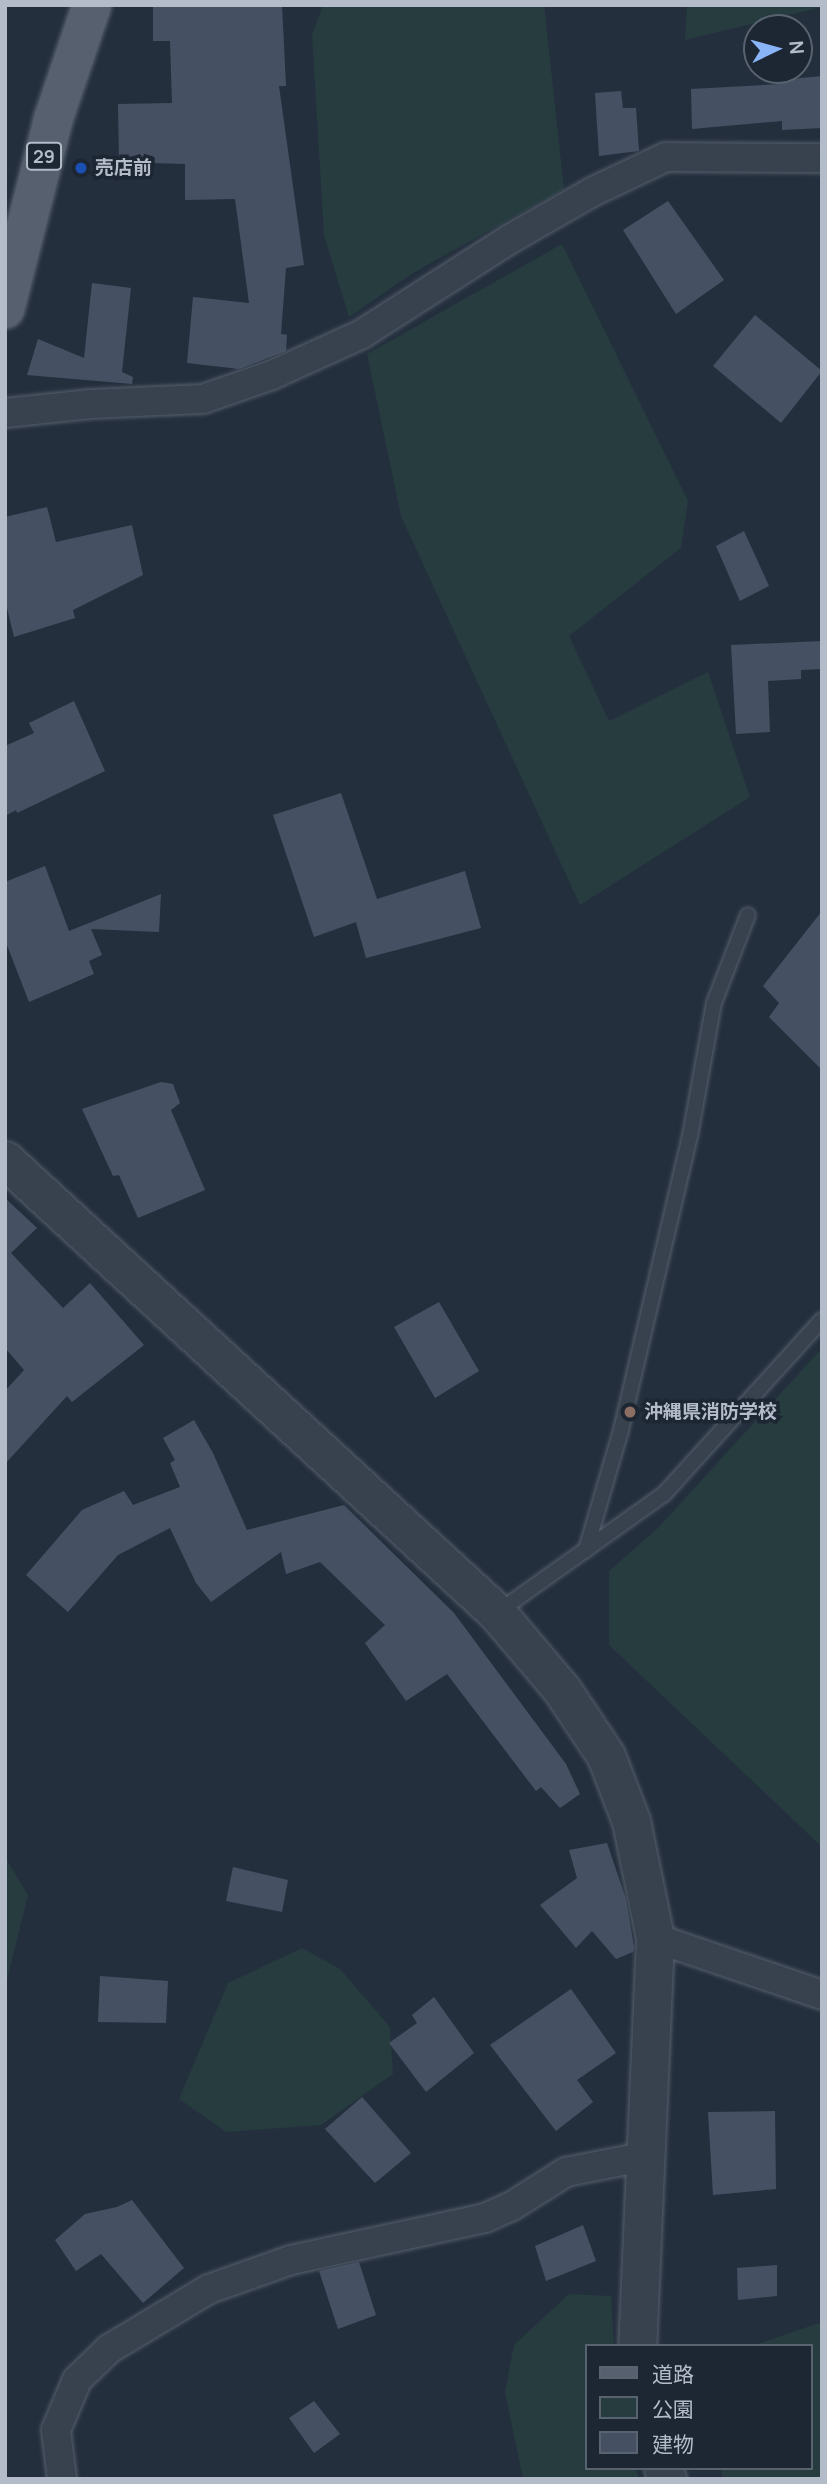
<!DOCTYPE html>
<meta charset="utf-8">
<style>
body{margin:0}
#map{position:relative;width:827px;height:2484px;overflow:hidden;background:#242f3e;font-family:Manrope,"Noto Sans JP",sans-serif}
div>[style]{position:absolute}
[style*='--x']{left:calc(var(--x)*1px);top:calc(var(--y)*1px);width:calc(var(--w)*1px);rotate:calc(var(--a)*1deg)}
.green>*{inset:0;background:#263c3f}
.building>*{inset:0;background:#455162}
.roads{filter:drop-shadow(0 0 2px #565f6c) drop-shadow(0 0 2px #565f6c)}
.service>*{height:14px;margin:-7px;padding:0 7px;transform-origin:7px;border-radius:7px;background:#38414e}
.minor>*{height:28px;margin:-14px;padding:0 14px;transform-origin:14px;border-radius:14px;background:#38414e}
.tertiary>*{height:37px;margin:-18.5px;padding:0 18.5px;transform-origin:18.5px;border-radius:18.5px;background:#38414e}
.primary>*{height:38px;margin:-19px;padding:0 19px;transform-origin:19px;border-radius:19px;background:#56606e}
.dots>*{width:19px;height:19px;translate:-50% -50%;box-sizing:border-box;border:4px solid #1d2633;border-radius:50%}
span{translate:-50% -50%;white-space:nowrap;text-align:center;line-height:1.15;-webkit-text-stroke:7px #1d2633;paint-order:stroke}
.shield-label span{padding:2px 5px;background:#1d2633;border:2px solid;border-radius:5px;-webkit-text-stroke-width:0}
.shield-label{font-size:18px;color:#b4bcc9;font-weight:700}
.poi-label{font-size:19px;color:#b4bcc9;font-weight:700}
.left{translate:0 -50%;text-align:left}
.frame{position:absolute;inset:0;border:7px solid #b4bcc9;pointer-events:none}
.legend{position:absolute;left:585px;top:2344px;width:228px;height:126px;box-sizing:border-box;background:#1d2633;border:2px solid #59626f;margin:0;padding:9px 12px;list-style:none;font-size:21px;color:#b4bcc9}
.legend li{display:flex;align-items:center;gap:14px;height:35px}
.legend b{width:35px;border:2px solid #59626f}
.north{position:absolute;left:743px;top:14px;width:70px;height:70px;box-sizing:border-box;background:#1d2633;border:2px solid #59626f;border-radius:50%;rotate:85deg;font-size:19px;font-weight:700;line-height:28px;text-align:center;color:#b4bcc9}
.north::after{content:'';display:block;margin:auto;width:24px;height:32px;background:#8ab4f8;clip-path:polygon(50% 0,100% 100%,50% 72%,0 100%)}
</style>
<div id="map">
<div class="green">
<i style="clip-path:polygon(323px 5px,544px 5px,564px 189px,413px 273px,349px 317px,324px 235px,312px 35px)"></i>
<i style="clip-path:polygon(687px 5px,822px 5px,822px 7px,685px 40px)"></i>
<i style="clip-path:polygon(562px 244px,688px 501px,681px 548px,569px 636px,609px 721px,708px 672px,750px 797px,580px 905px,401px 516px,367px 354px)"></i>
<i style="clip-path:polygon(822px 1348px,822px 1847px,609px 1645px,609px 1571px,659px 1527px)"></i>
<i style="clip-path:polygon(5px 1857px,28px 1895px,5px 1988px)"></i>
<i style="clip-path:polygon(302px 1948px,340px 1969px,390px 2027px,393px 2074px,321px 2125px,226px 2132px,179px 2099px,228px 1983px)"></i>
<i style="clip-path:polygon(569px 2294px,611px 2296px,614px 2346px,587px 2346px,587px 2468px,636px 2468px,639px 2479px,523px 2479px,505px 2392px,514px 2345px)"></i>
<i style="clip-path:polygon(822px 2322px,822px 2479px,723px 2479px,720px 2468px,811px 2468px,811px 2346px,752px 2346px)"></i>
</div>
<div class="building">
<i style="clip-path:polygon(153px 5px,282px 5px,286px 86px,279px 86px,304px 265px,286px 268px,281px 334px,287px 335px,286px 351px,239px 369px,187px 363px,193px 297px,249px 303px,235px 199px,185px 200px,185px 164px,119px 162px,118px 104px,172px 103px,170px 41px,153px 41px)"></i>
<i style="clip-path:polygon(822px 76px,822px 128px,782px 130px,782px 121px,692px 129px,691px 89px,780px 84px,780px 80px)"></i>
<i style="clip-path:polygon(621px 91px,623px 108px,636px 108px,639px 151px,599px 156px,595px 93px)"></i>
<i style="clip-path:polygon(668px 201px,724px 280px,676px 314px,623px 230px)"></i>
<i style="clip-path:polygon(92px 283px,131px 288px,122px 372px,133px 377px,132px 384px,27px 375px,38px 339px,84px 358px)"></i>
<i style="clip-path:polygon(755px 315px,822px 371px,781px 423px,713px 366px)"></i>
<i style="clip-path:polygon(47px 507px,56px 542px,132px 525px,143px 575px,73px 610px,75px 618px,14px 637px,5px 600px,5px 517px)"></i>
<i style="clip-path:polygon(744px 531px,769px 586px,740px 601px,716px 546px)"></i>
<i style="clip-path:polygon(822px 641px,822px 669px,801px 670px,801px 679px,768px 681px,770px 732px,736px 734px,731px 645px)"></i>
<i style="clip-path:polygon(74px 701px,105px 771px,17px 813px,16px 810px,5px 816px,5px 746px,34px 733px,29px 723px)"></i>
<i style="clip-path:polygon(341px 793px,377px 899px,465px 871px,481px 928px,366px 958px,356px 922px,314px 937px,273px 815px)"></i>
<i style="clip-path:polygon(45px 866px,69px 931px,161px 894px,159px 932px,91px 929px,102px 955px,89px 961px,94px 974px,29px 1002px,5px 940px,5px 882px)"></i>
<i style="clip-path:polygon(822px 911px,822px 1070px,769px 1017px,779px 1003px,763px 986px)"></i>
<i style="clip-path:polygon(161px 1082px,173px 1084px,180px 1103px,171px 1110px,205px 1190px,138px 1218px,119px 1175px,113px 1176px,82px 1109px)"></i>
<i style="clip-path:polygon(5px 1198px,37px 1228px,11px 1253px,63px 1308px,90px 1283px,144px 1345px,72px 1402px,67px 1396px,5px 1464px,5px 1391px,24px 1370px,5px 1348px)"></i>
<i style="clip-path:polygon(439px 1302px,479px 1371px,435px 1398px,394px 1327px)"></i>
<i style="clip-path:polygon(194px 1420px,213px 1453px,247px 1530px,344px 1505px,454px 1613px,566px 1764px,580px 1794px,560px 1808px,541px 1787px,536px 1791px,447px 1674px,406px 1701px,365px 1643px,385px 1625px,320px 1562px,286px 1574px,281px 1552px,211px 1602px,196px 1583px,170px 1528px,118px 1555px,68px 1612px,26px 1575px,82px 1510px,124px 1491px,133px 1505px,180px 1487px,170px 1463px,175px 1460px,163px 1438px)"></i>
<i style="clip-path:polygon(607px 1843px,626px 1899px,634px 1947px,633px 1952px,616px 1959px,592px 1931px,576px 1948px,540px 1905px,577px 1878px,569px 1850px)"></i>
<i style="clip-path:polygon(233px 1867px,288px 1880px,282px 1912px,226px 1901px)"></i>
<i style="clip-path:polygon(100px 1976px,168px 1981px,166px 2023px,98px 2022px)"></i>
<i style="clip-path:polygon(571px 1989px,616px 2053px,577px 2080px,593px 2102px,556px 2131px,490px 2045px)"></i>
<i style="clip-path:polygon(434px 1997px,474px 2053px,426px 2092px,389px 2043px,417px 2023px,412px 2015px)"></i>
<i style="clip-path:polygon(362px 2097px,411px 2153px,375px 2183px,325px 2129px)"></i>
<i style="clip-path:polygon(775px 2111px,776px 2189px,713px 2195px,708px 2112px)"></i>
<i style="clip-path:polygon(132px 2200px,184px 2268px,143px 2303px,101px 2254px,76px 2271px,55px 2240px,85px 2214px,117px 2207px)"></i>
<i style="clip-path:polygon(583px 2225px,596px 2261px,546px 2281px,535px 2246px)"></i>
<i style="clip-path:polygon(359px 2262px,376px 2315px,338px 2329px,319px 2271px)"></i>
<i style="clip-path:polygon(777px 2265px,777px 2296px,738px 2300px,737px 2268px)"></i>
<i style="clip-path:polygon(314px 2401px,340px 2434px,314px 2453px,289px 2418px)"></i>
</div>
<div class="roads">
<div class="service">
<i style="--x:586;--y:1550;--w:125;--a:-73.7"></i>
<i style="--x:621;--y:1430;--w:302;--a:-76.8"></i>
<i style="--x:690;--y:1136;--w:135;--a:-79.8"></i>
<i style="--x:714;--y:1003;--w:94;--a:-68.9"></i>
<i style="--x:498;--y:1612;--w:204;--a:-35.4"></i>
<i style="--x:664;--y:1494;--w:235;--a:-47.8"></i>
</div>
<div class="minor">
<i style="--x:5;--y:413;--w:86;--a:-6"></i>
<i style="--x:91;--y:404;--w:112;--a:-2.6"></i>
<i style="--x:203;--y:399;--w:73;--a:-19.2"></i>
<i style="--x:272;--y:375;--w:99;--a:-24.5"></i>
<i style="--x:362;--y:334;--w:176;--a:-32.7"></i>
<i style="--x:510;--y:239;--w:95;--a:-29.8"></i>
<i style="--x:592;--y:192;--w:82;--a:-25.3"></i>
<i style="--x:666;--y:157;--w:156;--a:0.4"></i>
<i style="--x:655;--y:1938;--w:176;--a:18.8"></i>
<i style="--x:62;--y:2479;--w:49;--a:-97"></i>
<i style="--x:56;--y:2430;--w:54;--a:-67.2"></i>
<i style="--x:77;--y:2380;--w:45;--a:-44.1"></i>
<i style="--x:109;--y:2349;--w:117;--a:-31"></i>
<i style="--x:209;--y:2289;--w:87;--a:-19.5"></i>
<i style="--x:291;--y:2260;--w:198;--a:-12.2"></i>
<i style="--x:485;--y:2218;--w:30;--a:-24"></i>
<i style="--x:512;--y:2206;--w:64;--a:-32.2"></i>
<i style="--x:566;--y:2172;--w:78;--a:-11"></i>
</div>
<div class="tertiary">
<i style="--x:5;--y:1160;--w:669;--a:42.64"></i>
<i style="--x:497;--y:1613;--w:101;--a:49.8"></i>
<i style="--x:562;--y:1690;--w:79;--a:56.3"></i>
<i style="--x:606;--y:1756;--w:70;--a:69"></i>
<i style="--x:631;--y:1821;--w:119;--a:78.4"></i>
<i style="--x:655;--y:1938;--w:408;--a:92.5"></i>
<i style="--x:663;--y:2468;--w:12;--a:70"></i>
</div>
<div class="primary">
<i style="--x:5;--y:309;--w:195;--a:-75.7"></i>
<i style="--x:53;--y:120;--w:121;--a:-71.3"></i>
</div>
</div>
<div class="dots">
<i style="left:81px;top:168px;background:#1a4fb4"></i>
<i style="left:630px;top:1412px;background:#8d6e63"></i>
</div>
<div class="shield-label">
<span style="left:44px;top:156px">29</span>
</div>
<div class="poi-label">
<span class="left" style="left:95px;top:168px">売店前</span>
<span class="left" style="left:644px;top:1412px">沖縄県消防学校</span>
</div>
<div class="frame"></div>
<ul class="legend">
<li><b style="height:9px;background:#56606e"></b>道路</li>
<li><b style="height:19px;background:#263c3f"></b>公園</li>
<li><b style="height:19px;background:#455162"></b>建物</li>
</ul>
<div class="north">N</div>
</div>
